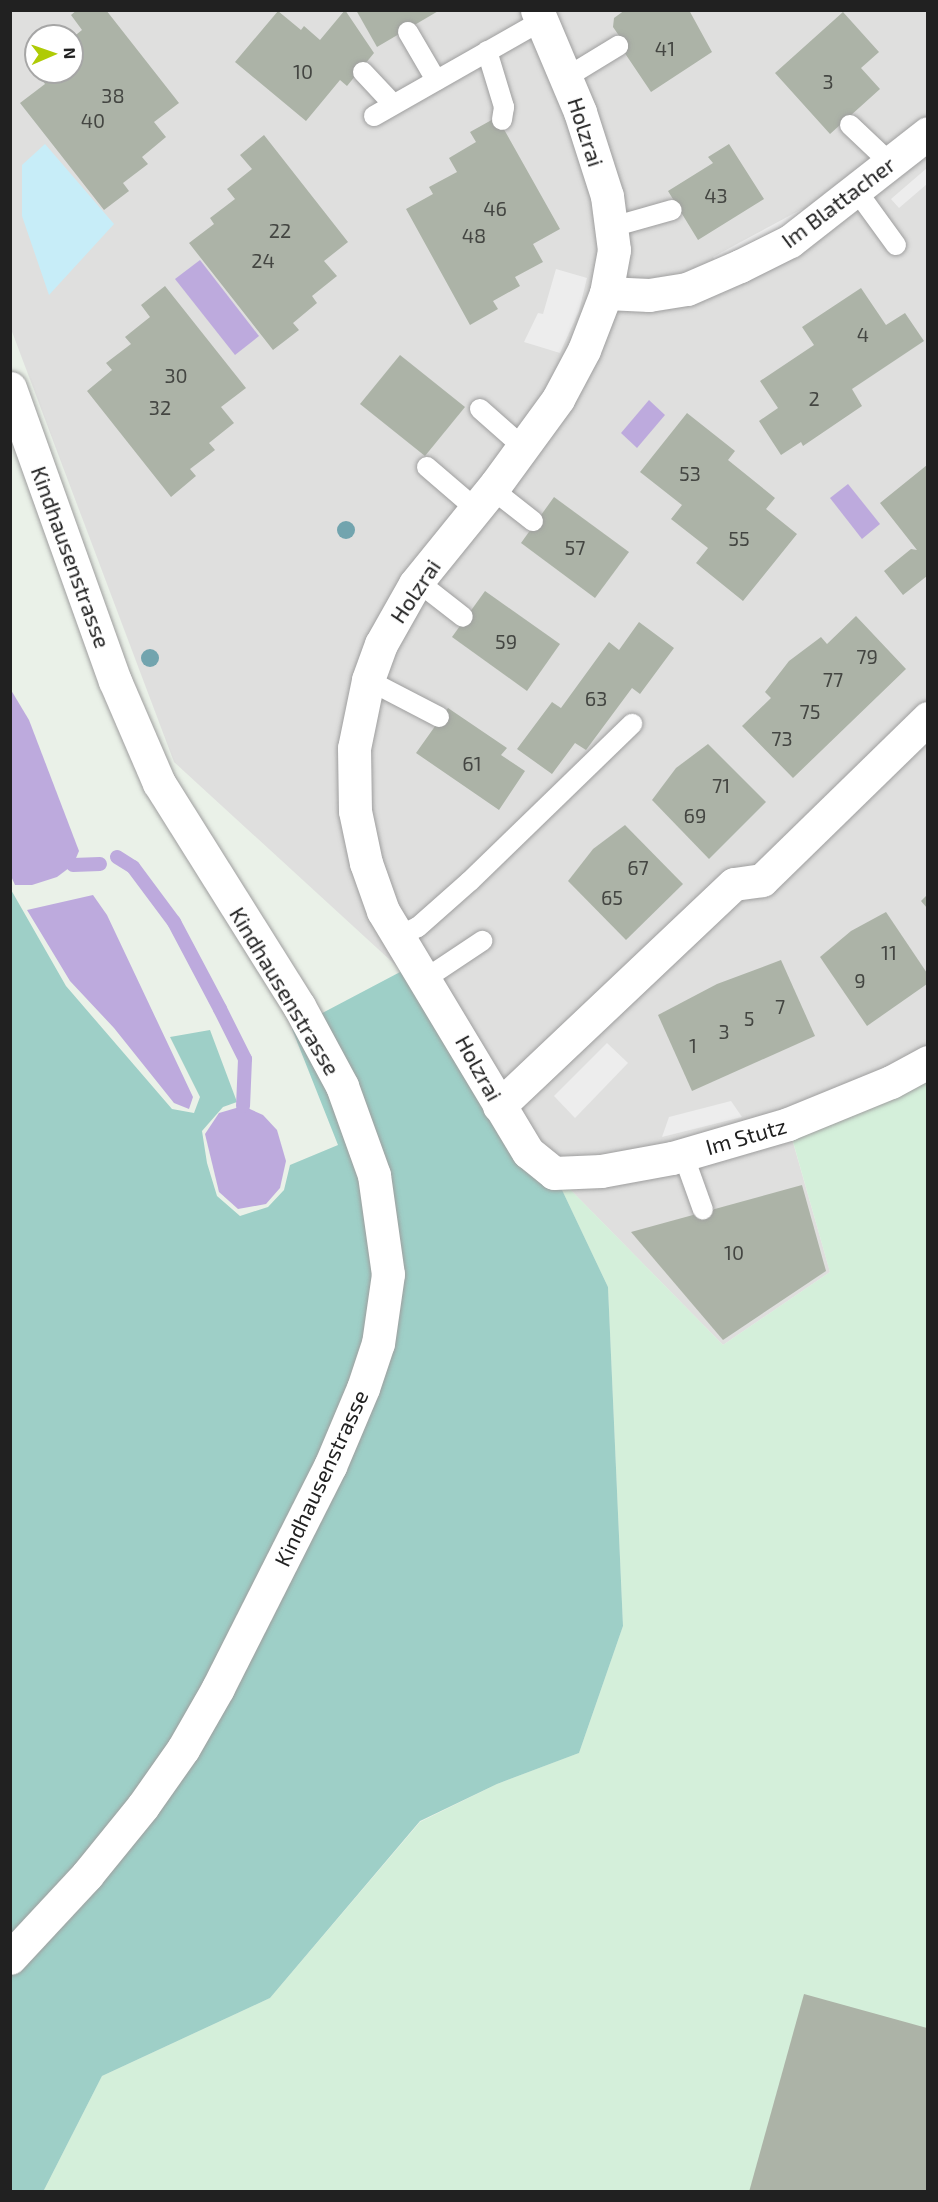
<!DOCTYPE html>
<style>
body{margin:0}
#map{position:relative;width:938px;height:2202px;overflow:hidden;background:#eaf1e8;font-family:"Exo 2",sans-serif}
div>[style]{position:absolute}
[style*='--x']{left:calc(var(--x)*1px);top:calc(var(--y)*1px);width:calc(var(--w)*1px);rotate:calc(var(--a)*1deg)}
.residential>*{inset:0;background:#dfdfde}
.farmland>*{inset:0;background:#d4efda}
.forest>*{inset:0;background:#9ecfc7}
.park>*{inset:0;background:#c7edf8}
.parking>*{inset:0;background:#ededed}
.water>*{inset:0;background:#bdaadd}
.stream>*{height:14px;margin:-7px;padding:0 7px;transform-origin:7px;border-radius:7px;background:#bdaadd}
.building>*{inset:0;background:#acb3a7}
.roads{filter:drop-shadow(0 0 2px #9e9e9e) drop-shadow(0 0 2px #9e9e9e)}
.lane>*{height:20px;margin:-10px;padding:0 10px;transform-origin:10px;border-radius:10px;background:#fff}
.street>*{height:33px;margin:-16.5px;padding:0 16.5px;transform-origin:16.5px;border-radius:16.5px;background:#fff}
.trees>*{width:18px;height:18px;margin:-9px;border-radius:50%;background:#72a4ae}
span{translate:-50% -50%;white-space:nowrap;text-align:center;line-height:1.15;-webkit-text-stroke:6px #fff;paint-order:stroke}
.number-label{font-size:20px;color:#444642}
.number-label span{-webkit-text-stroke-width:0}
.street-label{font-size:22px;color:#212121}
.frame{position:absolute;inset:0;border:12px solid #212121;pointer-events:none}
.north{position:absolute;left:24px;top:24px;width:60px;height:60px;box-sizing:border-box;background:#fff;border:2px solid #a6a6a6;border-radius:50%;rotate:88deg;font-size:16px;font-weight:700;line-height:24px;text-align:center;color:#212121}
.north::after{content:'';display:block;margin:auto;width:21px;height:27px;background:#afcb06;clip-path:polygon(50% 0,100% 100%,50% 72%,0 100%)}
</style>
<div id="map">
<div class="residential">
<i style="clip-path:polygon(evenodd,11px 11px,927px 11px,927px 1062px,788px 1125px,830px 1272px,723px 1345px,554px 1173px,402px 971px,174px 762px,11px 329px,11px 11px,36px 36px,72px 36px,72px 72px,36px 72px,36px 36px)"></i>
</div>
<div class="farmland">
<i style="clip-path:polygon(927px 1062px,927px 2191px,43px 2192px,102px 2076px,270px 1998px,420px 1822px,497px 1784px,579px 1753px,623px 1626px,608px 1287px,554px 1173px,723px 1345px,830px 1272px,788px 1124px)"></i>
</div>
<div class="forest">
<i style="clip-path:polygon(10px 888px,66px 986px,172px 1109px,194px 1113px,200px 1097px,170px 1037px,210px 1030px,237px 1102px,223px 1107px,202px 1131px,207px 1163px,217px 1196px,240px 1216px,268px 1207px,284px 1190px,290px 1165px,338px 1145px,292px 1029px,402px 971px,554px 1173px,608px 1287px,623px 1626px,579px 1753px,497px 1784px,420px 1821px,270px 1998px,102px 2076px,43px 2192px,10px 2191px)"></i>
</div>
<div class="park">
<i style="clip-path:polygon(45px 144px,114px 224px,49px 295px,22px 216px,22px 165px)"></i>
</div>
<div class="parking">
<i style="clip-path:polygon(927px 168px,927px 184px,899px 208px,891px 199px)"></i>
<i style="clip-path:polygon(802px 209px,809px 221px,717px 269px,713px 257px)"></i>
<i style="clip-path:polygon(556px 269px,587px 278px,579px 311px,560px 353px,524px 342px,538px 313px,543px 314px)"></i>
<i style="clip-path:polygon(607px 1043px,628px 1063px,575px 1118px,554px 1096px)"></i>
<i style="clip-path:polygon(731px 1101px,742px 1117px,662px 1137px,669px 1117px)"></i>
</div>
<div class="water">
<i style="clip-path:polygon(200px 260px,259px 336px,235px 355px,175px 279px)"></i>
<i style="clip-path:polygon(649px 400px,665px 415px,637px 448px,621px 433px)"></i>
<i style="clip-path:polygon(848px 484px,880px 524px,862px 539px,830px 498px)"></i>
<i style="clip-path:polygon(11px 690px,29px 720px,79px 851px,73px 865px,57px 877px,32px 885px,15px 885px,11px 876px)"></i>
<i style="clip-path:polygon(93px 895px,107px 915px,193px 1097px,189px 1109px,174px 1103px,114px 1028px,70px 981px,27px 910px)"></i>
<i style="clip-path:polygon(243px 1106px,263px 1115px,277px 1130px,286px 1161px,280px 1188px,266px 1204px,238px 1209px,219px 1192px,205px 1134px,219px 1113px)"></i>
</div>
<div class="stream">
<i style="--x:117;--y:857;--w:19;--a:32"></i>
<i style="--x:133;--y:867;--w:69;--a:53.3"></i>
<i style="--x:174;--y:922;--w:98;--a:62.1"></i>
<i style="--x:220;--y:1009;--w:56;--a:63.4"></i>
<i style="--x:245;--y:1059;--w:47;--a:92.4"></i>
<i style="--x:73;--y:865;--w:27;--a:-2"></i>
</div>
<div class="building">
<i style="clip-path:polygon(77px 10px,106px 10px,179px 103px,154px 122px,166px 137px,142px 157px,148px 164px,123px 183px,129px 191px,104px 210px,20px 103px,45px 84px,39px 75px,43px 72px,72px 72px,72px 38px,82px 30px,71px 15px)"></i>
<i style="clip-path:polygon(345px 10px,374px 53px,347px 86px,340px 80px,306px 121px,235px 62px,278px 11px,301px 30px,304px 26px,320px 40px)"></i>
<i style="clip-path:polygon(356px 10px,440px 10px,377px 47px)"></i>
<i style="clip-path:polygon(625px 10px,689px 10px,712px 52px,651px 92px,618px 43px,622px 40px,613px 27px,614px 18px)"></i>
<i style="clip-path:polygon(843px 12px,879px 52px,861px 68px,880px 89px,830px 134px,775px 73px)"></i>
<i style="clip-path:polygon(497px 117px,560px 229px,533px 244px,543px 262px,515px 277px,520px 286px,493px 301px,498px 309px,470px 325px,406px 209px,433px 194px,429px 187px,457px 172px,449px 158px,476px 142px,470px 132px)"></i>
<i style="clip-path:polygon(264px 135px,348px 242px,324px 261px,337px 276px,312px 296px,317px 303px,293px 323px,299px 330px,273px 350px,189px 243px,214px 224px,210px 218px,235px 199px,227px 189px,252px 169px,240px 155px)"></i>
<i style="clip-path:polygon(729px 144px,764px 199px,698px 240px,668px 191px,713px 163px,708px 157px)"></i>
<i style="clip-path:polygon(165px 286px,246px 388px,221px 407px,234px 423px,209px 443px,215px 450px,190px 469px,196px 476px,171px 497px,87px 391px,112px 370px,106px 363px,131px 344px,125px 337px,150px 317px,141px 305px)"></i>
<i style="clip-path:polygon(861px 288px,886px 325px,905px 313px,924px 341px,852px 389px,862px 406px,803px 446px,801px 442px,781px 455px,759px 421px,778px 408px,760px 381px,814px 345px,802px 327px)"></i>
<i style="clip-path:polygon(400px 355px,465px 407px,425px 456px,360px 404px)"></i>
<i style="clip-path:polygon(687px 413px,735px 451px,728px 460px,775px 498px,766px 509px,797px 534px,743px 601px,696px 563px,708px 548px,671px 519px,682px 505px,640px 472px)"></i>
<i style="clip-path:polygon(927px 465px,927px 576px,903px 595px,884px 571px,911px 549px,917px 550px,880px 503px)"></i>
<i style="clip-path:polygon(554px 497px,629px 552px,595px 598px,521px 543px)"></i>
<i style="clip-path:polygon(485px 591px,560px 644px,527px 691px,452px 637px)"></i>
<i style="clip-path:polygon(856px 616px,906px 669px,793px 778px,742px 726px,771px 698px,765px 692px,789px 661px,821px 637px,827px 644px)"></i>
<i style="clip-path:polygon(639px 622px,674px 648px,640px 694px,632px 688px,586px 750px,575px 743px,552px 774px,517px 749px,552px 702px,561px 708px,609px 642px,619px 650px)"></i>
<i style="clip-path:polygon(448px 708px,507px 748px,501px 755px,525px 771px,499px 810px,416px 753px)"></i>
<i style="clip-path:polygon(708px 744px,766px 802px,709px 859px,652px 800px,676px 768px)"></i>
<i style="clip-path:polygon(625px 825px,683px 884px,626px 940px,568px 881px,593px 849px)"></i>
<i style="clip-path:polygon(927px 895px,927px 908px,921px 901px)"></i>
<i style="clip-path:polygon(886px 912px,927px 973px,927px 984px,867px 1026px,820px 957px,851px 931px)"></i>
<i style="clip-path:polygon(781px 960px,815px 1036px,692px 1091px,658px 1015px,717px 984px)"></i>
<i style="clip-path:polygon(802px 1185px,826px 1271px,723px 1340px,631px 1232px)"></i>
<i style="clip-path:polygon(804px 1994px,927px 2028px,927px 2192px,749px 2192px)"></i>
</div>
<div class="roads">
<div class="lane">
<i style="--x:408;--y:32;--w:56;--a:59.7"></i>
<i style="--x:487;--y:51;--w:59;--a:73.1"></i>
<i style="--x:504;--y:107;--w:13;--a:99"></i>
<i style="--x:363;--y:72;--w:44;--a:46.8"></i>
<i style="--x:567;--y:77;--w:60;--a:-31.3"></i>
<i style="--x:374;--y:116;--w:194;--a:-29.6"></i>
<i style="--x:850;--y:125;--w:55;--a:43.5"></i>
<i style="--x:856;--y:190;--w:68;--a:54"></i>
<i style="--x:612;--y:227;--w:62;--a:-15.8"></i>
<i style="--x:480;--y:409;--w:57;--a:41.5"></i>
<i style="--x:427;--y:467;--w:65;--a:40.6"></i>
<i style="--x:492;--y:489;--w:52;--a:38"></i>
<i style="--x:417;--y:581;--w:58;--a:38"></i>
<i style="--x:368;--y:680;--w:80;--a:27.5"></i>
<i style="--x:398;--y:937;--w:22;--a:-27"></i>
<i style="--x:418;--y:927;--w:69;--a:-41.5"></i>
<i style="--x:470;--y:881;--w:226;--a:-44.1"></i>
<i style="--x:425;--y:979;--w:69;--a:-33.7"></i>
<i style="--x:683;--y:1154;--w:59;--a:70.3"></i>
</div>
<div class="street">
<i style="--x:537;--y:10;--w:111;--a:67.1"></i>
<i style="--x:580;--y:112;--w:88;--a:72.2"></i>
<i style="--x:607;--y:196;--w:54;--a:82.6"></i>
<i style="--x:614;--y:250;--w:44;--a:100.5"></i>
<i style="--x:606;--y:293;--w:61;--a:111.1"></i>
<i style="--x:584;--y:350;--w:55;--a:118"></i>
<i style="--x:558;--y:399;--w:105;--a:126.1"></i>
<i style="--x:496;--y:484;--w:129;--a:129"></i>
<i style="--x:415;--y:584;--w:69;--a:119.5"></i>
<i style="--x:381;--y:644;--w:38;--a:110"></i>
<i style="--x:368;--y:680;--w:69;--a:101.6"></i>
<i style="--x:354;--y:748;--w:63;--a:89.1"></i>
<i style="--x:355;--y:811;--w:53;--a:78.1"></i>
<i style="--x:366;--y:863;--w:51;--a:70.5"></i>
<i style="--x:383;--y:911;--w:281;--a:59"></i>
<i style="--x:528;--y:1152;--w:33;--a:39"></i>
<i style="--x:554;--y:1173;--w:47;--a:-2.4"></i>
<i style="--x:601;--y:1171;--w:72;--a:-10.4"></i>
<i style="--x:672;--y:1158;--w:121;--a:-16.3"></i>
<i style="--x:788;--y:1124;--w:111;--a:-22.2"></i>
<i style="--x:891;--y:1082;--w:42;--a:-28.4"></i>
<i style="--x:606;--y:293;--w:43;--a:2.7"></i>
<i style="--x:649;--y:295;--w:38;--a:-9"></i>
<i style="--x:687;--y:289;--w:58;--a:-23.5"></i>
<i style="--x:740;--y:266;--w:56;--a:-26.6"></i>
<i style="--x:790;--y:241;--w:175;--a:-38"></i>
<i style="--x:10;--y:388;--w:311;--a:70.3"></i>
<i style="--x:115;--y:681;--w:111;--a:66.7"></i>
<i style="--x:159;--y:783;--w:263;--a:57.9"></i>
<i style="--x:299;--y:1006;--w:91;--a:61.7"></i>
<i style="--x:342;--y:1086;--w:95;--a:70.2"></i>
<i style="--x:374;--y:1175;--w:100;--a:82"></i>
<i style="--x:388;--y:1274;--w:70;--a:98.2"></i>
<i style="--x:378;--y:1343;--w:47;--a:108.4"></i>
<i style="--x:363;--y:1388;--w:85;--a:112.9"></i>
<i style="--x:330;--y:1466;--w:249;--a:116.8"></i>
<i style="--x:218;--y:1688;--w:70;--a:119.8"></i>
<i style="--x:183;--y:1749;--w:70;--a:125.1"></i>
<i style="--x:143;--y:1806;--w:89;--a:129.1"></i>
<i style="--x:87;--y:1875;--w:113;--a:132.9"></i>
<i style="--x:499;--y:1106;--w:323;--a:-43.4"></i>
<i style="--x:734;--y:884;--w:28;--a:-8"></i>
<i style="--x:762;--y:880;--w:232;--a:-44.3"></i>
</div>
</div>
<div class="trees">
<i style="left:346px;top:530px"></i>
<i style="left:150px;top:658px"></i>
</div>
<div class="number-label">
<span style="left:665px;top:48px">41</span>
<span style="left:303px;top:71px">10</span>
<span style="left:828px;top:81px">3</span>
<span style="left:113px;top:95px">38</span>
<span style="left:93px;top:120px">40</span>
<span style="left:716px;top:195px">43</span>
<span style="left:495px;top:208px">46</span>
<span style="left:280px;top:230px">22</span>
<span style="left:474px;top:235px">48</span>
<span style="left:263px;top:260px">24</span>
<span style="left:863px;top:334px">4</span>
<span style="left:176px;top:375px">30</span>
<span style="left:814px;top:398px">2</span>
<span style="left:160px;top:407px">32</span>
<span style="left:690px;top:473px">53</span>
<span style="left:739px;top:538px">55</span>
<span style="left:575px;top:547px">57</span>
<span style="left:506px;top:641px">59</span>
<span style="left:867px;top:656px">79</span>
<span style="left:833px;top:679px">77</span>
<span style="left:596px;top:698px">63</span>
<span style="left:810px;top:711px">75</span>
<span style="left:782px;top:738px">73</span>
<span style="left:472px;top:763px">61</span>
<span style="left:721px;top:785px">71</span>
<span style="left:695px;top:815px">69</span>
<span style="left:638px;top:867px">67</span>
<span style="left:612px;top:897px">65</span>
<span style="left:889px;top:952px">11</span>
<span style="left:860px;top:980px">9</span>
<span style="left:780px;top:1006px">7</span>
<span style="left:749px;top:1018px">5</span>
<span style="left:724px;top:1031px">3</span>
<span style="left:693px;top:1045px">1</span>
<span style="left:734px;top:1252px">10</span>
</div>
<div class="street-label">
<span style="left:586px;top:132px;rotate:72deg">Holzrai</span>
<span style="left:838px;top:202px;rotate:-37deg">Im Blattacher</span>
<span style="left:71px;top:557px;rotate:70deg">Kindhausenstrasse</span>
<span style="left:415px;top:591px;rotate:-56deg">Holzrai</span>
<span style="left:285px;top:991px;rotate:59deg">Kindhausenstrasse</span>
<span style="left:479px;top:1068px;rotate:61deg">Holzrai</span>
<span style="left:746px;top:1136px;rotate:-16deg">Im Stutz</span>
<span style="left:321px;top:1478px;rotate:-65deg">Kindhausenstrasse</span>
</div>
<div class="frame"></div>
<div class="north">N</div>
</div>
